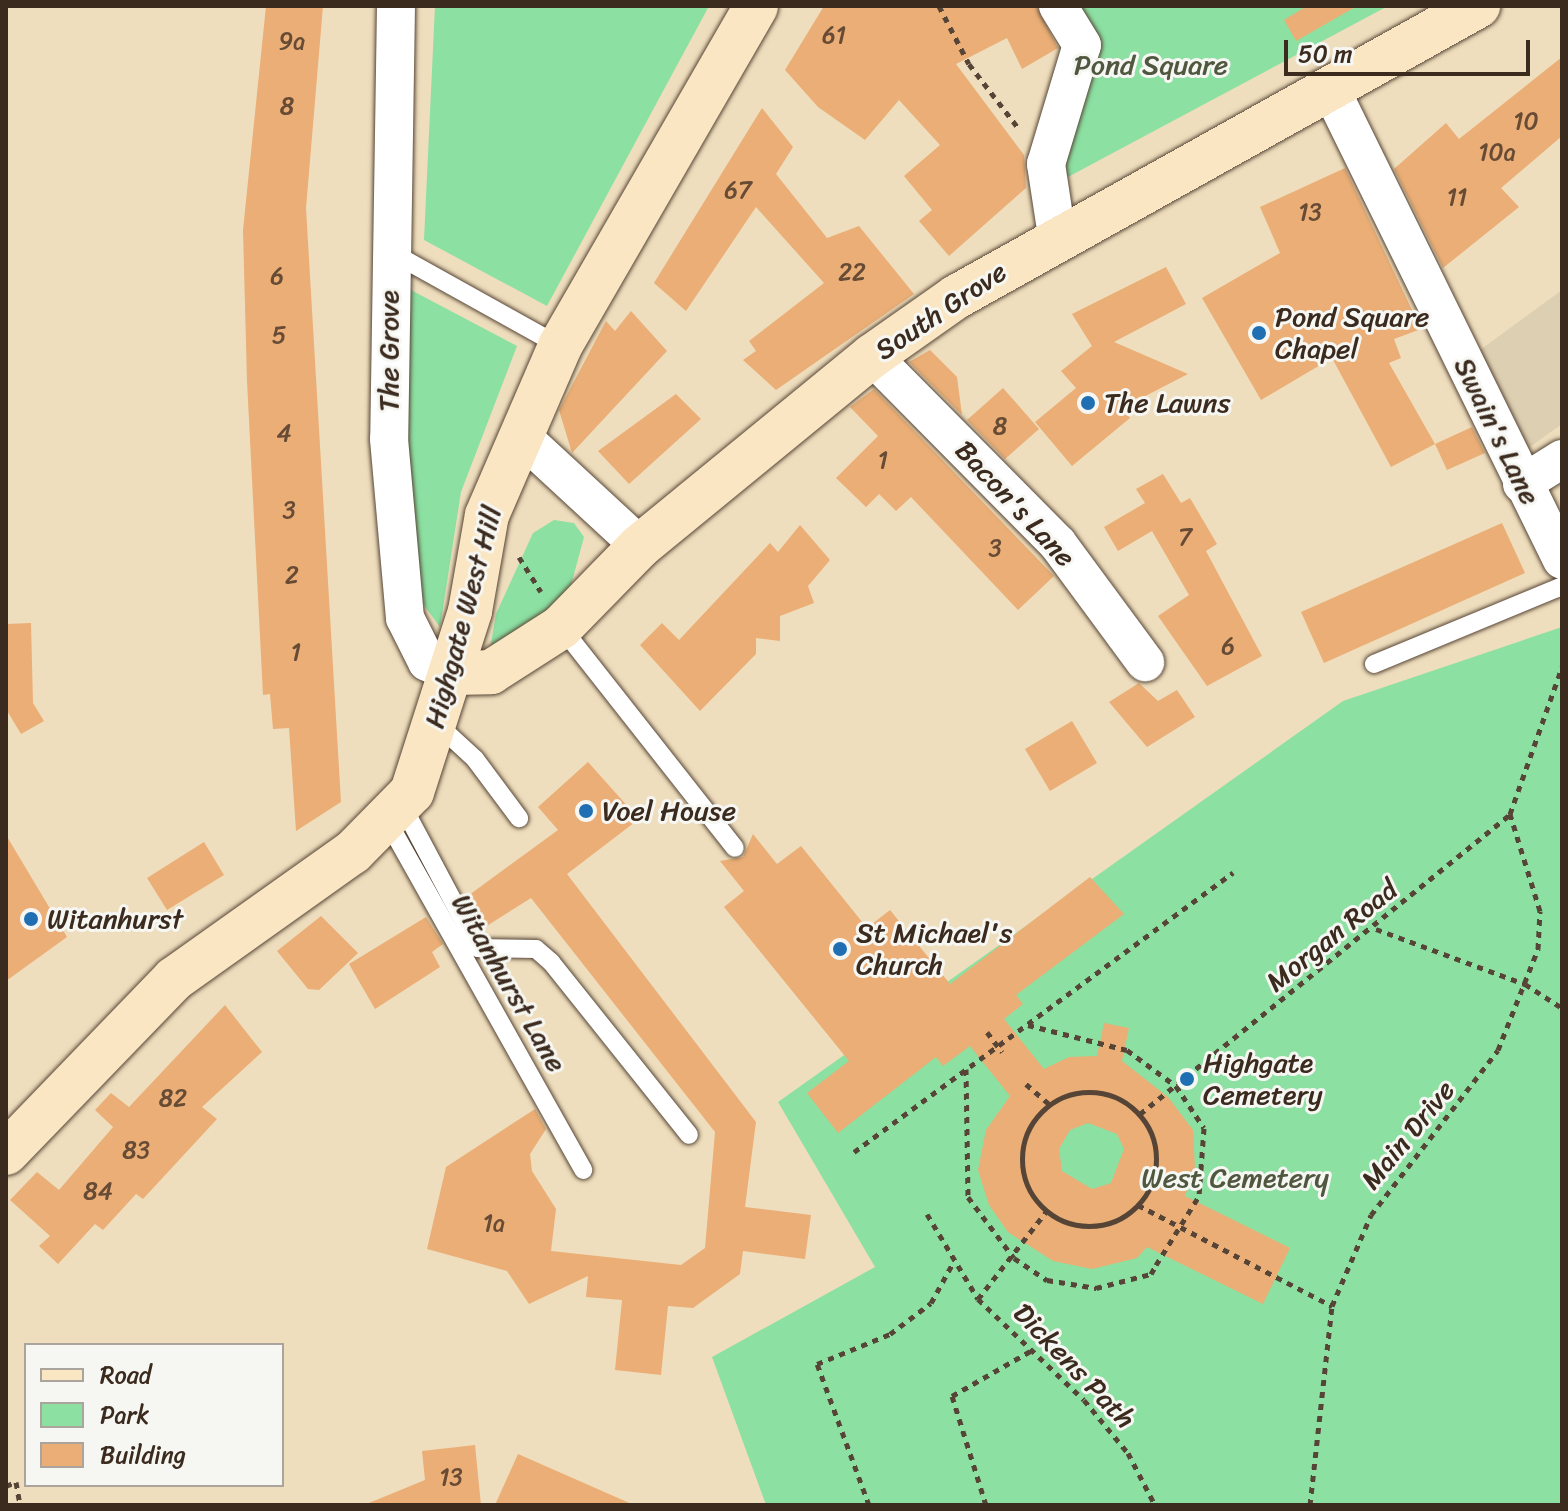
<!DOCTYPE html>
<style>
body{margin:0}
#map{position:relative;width:1568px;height:1511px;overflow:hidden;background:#efdebd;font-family:Sriracha,sans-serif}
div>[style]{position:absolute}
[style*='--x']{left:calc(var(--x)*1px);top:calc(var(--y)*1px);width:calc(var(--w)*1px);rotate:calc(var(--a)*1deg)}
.built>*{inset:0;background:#ddcfb1}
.green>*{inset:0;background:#8ce0a2}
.building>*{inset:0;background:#eaae76}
.path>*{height:5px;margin-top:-2.5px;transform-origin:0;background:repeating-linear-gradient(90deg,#564536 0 6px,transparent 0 12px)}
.path>.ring{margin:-2.5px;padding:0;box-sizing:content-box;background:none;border:5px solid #564536;border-radius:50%}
.roads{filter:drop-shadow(0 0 2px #564536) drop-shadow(0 0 2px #564536)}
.lane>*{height:18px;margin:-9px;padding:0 9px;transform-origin:9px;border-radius:9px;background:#fff}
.street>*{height:38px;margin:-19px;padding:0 19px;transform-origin:19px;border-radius:19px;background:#fff}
.secondary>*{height:44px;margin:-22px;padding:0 22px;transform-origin:22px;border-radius:22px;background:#fbe6c3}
.path-bridge>*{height:5px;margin-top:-2.5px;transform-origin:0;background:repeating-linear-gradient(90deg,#564536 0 6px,transparent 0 12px)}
.dots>*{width:22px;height:22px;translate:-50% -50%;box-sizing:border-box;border:4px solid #f6f6f2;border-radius:50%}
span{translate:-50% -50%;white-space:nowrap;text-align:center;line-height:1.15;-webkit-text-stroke:6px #f6f6f2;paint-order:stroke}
.number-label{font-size:24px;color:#674b34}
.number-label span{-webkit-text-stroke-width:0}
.park-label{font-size:28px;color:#4f583f}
.street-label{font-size:28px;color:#3b2a1e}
.poi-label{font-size:28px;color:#3b2a1e}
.left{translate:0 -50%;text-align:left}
.frame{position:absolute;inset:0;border:8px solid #3b2a1e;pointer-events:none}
.legend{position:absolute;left:24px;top:1343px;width:260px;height:144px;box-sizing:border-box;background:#f6f6f2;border:2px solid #aba49d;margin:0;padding:10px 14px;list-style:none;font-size:24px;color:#3b2a1e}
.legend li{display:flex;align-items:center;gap:16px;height:40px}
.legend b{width:40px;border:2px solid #aba49d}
.scale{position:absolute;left:1284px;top:40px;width:246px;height:36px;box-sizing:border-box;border:4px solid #3b2a1e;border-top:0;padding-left:10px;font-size:24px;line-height:28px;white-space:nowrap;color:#3b2a1e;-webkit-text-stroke:6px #f6f6f2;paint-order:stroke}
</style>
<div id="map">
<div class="built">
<i style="clip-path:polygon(1562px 290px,1562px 424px,1527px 449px,1480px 350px)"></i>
</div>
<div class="green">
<i style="clip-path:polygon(435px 6px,709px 6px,547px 306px,424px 240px)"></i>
<i style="clip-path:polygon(1073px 6px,1388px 6px,1066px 178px)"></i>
<i style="clip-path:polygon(409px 289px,517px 346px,461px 492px,440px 627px,423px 604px,408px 448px)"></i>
<i style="clip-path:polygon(554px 520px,574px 523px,584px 537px,567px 600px,490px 649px,496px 614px,533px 533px)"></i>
<i style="clip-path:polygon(1562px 627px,1562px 1505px,766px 1505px,712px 1357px,875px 1267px,778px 1102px,1343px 701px)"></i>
</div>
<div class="building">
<i style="clip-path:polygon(266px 6px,323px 6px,306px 208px,341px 802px,296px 831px,289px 728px,273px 729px,270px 694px,263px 695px,247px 381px,243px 230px)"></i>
<i style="clip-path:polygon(824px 6px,1036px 6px,1058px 48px,1022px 69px,1007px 38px,956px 64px,1024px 155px,1026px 188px,949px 256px,919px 221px,932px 210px,904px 176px,940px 145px,899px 100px,865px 140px,818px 107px,785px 70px)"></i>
<i style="clip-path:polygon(1307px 6px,1357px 6px,1296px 41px,1284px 20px)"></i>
<i style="clip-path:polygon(1562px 57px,1562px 136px,1501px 188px,1519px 207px,1443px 268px,1394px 169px,1446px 123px,1459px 139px)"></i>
<i style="clip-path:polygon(762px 108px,793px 147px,776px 174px,827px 238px,859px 226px,914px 294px,776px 390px,743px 360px,756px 351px,749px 341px,824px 283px,756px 207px,686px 311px,654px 283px)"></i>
<i style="clip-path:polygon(1345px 168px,1421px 329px,1394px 339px,1401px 358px,1389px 363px,1435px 444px,1391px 467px,1332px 358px,1261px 400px,1202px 298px,1280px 253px,1260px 207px)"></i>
<i style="clip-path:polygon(1166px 267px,1186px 304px,1114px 342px,1188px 374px,1122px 408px,1130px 418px,1072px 466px,1035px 422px,1076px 388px,1061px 371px,1092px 346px,1072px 314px)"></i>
<i style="clip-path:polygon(631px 311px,667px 351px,572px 453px,559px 410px,606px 321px,615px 331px)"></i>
<i style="clip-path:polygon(930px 350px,957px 377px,962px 415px,909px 362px)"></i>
<i style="clip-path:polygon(1003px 388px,1039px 429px,1005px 459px,967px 420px)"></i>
<i style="clip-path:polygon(874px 389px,1054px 576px,1018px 610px,911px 497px,896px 511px,879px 494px,866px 507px,836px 478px,878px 436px,850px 407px)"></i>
<i style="clip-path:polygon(676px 394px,701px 419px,629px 484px,598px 451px)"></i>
<i style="clip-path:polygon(1472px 427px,1485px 453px,1447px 470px,1435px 444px)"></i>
<i style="clip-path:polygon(1163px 474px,1181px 503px,1190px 498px,1217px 544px,1206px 551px,1262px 656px,1207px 686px,1158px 616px,1189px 595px,1152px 531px,1118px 551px,1104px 527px,1145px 503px,1136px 489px)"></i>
<i style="clip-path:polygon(1502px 523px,1525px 573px,1324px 663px,1301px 612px)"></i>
<i style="clip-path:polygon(800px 525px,830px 560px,808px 586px,814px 603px,780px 616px,780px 641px,756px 638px,756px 654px,700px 711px,640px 645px,662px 623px,679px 640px,770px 543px,778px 552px)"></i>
<i style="clip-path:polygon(31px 623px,33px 703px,44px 721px,21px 734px,6px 709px,6px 624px)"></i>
<i style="clip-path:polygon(1139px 683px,1158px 701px,1177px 690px,1195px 717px,1147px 747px,1109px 702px)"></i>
<i style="clip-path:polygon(1072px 721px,1097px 763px,1050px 791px,1025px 749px)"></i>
<i style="clip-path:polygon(588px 762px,639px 819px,567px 874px,756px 1122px,745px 1207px,811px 1215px,805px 1259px,743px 1251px,740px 1274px,693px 1308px,668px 1306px,661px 1375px,615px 1370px,622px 1300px,586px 1297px,588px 1276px,529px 1304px,507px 1271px,427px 1249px,446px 1167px,535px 1109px,546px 1129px,530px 1154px,532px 1171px,556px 1209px,551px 1251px,681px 1265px,705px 1248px,715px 1132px,531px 898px,482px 929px,465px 898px,558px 830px,538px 807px)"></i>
<i style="clip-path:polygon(evenodd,753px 834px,777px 864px,801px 846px,867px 928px,890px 910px,950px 984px,1090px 877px,1124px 914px,1016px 995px,1023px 1004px,1004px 1019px,1044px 1069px,1069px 1057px,1097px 1056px,1104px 1023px,1129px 1028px,1122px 1061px,1168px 1097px,1193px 1130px,1195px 1168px,1185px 1196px,1290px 1248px,1263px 1304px,1147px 1247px,1137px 1258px,1092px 1269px,1053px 1261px,1008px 1232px,989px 1205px,978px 1170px,986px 1130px,1010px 1096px,970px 1046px,943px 1066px,936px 1057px,838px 1133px,807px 1093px,849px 1061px,724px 907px,744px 891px,720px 861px,743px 857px,753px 834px,1088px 1123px,1117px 1134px,1124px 1149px,1111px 1183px,1092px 1189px,1062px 1171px,1059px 1149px,1070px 1130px,1088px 1123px)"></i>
<i style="clip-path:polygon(6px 835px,67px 937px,6px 981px)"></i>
<i style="clip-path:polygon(204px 842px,224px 875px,167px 910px,147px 878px)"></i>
<i style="clip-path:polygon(321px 916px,358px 953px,319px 990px,308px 989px,277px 951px)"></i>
<i style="clip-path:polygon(426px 917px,443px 944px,432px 952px,440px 967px,375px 1009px,349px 964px)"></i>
<i style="clip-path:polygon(225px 1005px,262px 1052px,202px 1107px,217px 1119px,143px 1199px,136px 1194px,103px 1230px,95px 1224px,58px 1264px,39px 1246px,50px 1236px,10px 1200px,37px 1172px,59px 1190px,113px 1127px,95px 1110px,111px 1093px,129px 1107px)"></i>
<i style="clip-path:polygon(475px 1445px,481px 1505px,364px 1505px,425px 1480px,422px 1451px)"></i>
<i style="clip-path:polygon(518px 1454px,634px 1505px,495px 1505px)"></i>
</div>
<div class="path">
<i style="--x:939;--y:6;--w:65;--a:62.7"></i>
<i style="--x:969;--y:64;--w:82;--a:52.4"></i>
<i style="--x:519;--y:557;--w:41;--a:57.8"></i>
<i style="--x:1510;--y:814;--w:156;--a:-70.5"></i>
<i style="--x:1376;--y:929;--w:159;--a:20.3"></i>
<i style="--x:1525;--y:984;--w:44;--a:33"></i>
<i style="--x:1028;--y:1025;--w:102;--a:14.2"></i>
<i style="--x:1127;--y:1050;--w:61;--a:36.3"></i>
<i style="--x:1176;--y:1086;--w:50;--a:56.3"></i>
<i style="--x:1204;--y:1128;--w:68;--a:94.2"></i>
<i style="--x:987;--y:1032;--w:25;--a:53"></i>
<i style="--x:966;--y:1069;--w:128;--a:89.1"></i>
<i style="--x:968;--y:1197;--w:76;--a:53"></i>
<i style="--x:1014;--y:1258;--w:40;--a:34"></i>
<i style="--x:1047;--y:1280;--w:50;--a:9.3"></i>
<i style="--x:1096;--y:1288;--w:57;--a:-14.3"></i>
<i style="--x:1151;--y:1274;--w:10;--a:-61"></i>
<i style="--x:1026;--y:1084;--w:30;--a:41"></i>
<i class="ring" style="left:1022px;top:1092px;width:129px;height:129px"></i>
<i style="--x:1140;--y:1114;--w:476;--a:-39"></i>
<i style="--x:854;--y:1152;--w:471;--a:-36.4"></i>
<i style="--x:1138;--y:1205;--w:219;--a:27.5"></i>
<i style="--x:927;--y:1214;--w:99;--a:59"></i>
<i style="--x:978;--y:1299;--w:146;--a:43.6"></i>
<i style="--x:1084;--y:1400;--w:69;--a:50.3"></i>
<i style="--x:1128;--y:1453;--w:59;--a:62.6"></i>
<i style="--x:978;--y:1299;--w:110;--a:-52"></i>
<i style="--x:6;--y:1486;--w:11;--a:-22"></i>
<i style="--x:16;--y:1482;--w:23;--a:80"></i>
<i style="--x:869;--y:1505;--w:150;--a:-110.2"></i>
<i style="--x:817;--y:1364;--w:79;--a:-22.3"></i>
<i style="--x:890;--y:1334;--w:51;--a:-37.1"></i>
<i style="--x:931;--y:1303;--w:46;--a:-61.2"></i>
<i style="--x:986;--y:1505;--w:114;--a:-107.3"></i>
<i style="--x:952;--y:1396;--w:95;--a:-29.8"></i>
<i style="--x:1310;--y:1505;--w:200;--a:-83.7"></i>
<i style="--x:1332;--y:1306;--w:99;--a:-66.8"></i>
<i style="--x:1371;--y:1215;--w:208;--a:-52.4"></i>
<i style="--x:1498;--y:1050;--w:109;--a:-68.4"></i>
<i style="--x:1538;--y:949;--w:38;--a:-87"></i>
<i style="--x:1540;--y:911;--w:102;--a:-107.2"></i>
</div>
<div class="roads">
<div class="lane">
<i style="--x:391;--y:252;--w:193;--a:29.1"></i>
<i style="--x:561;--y:627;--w:281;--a:51.8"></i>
<i style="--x:1374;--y:664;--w:204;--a:-22.5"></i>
<i style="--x:436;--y:723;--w:53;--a:42.7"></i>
<i style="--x:475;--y:759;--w:74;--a:53.3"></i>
<i style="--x:402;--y:805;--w:162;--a:62"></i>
<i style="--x:478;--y:948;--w:58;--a:1"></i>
<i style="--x:536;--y:949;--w:20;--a:41"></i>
<i style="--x:551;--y:962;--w:221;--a:51.4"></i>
<i style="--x:388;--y:822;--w:399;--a:60.7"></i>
</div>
<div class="street">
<i style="--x:396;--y:6;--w:433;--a:90.9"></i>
<i style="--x:389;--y:439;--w:180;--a:84.9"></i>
<i style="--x:405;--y:618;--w:49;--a:63.4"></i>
<i style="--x:427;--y:662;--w:27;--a:24"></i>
<i style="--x:1329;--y:86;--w:528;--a:63.82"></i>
<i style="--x:1057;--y:236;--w:73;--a:-98.7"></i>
<i style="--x:1046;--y:164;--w:124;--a:-73.2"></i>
<i style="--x:1082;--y:45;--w:46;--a:-121.6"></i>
<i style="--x:872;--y:356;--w:264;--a:45.3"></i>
<i style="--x:1058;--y:544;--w:147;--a:53.6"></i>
<i style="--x:522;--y:437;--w:161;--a:42.7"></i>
<i style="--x:1522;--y:484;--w:47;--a:-32"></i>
</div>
<div class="secondary">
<i style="--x:452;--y:673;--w:39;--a:-1"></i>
<i style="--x:491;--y:672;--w:83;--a:-32.7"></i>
<i style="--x:561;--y:627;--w:113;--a:-45.7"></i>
<i style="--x:640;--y:546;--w:300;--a:-39.3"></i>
<i style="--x:872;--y:356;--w:103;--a:-35.1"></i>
<i style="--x:956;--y:297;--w:598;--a:-29.14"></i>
<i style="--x:6;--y:1153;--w:242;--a:-46"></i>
<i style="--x:174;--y:979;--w:219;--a:-35.4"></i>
<i style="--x:353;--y:852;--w:84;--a:-45.5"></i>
<i style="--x:412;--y:792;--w:190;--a:-72.2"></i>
<i style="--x:470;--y:611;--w:97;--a:-80"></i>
<i style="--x:487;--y:515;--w:184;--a:-66.6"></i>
<i style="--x:560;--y:346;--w:392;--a:-60"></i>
</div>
</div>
<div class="path-bridge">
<i style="--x:1156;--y:1265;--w:81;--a:-58.1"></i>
</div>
<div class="dots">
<i style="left:1259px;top:333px;background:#1f6fb2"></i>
<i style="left:1088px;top:403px;background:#1f6fb2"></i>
<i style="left:586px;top:811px;background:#1f6fb2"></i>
<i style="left:31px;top:919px;background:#1f6fb2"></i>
<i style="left:840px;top:949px;background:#1f6fb2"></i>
<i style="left:1187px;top:1079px;background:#1f6fb2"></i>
</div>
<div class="number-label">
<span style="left:834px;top:36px">61</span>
<span style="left:292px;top:42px">9a</span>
<span style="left:287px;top:107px">8</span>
<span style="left:1526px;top:122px">10</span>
<span style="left:1497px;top:153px">10a</span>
<span style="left:738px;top:191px">67</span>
<span style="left:1457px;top:198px">11</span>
<span style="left:1310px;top:213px">13</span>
<span style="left:852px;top:273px">22</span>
<span style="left:277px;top:277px">6</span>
<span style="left:279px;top:336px">5</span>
<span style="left:1000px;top:427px">8</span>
<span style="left:284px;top:434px">4</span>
<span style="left:883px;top:461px">1</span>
<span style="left:289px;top:511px">3</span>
<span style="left:1185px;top:538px">7</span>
<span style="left:995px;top:549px">3</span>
<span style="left:292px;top:576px">2</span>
<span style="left:1228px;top:647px">6</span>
<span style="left:296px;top:653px">1</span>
<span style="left:173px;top:1099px">82</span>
<span style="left:136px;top:1151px">83</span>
<span style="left:98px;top:1192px">84</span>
<span style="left:494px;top:1224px">1a</span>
<span style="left:451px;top:1478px">13</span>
</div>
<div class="park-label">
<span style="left:1151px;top:65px">Pond Square</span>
<span style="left:1235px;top:1178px">West Cemetery</span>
</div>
<div class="street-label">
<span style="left:941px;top:311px;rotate:-34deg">South Grove</span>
<span style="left:389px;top:351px;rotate:-90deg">The Grove</span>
<span style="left:1497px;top:431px;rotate:64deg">Swain's Lane</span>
<span style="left:1015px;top:504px;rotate:47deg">Bacon's Lane</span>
<span style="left:463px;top:617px;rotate:-75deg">Highgate West Hill</span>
<span style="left:1332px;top:936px;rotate:-39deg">Morgan Road</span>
<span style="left:509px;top:983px;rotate:60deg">Witanhurst Lane</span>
<span style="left:1408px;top:1135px;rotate:-51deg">Main Drive</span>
<span style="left:1074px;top:1366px;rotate:46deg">Dickens Path</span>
</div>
<div class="poi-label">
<span class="left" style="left:1275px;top:333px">Pond Square<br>Chapel</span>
<span class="left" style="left:1104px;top:403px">The Lawns</span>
<span class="left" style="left:602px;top:811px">Voel House</span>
<span class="left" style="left:47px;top:919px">Witanhurst</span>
<span class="left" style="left:856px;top:949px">St Michael's<br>Church</span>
<span class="left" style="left:1203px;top:1079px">Highgate<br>Cemetery</span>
</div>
<div class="frame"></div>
<ul class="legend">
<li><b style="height:10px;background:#fbe6c3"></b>Road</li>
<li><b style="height:22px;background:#8ce0a2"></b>Park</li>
<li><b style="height:22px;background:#eaae76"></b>Building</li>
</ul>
<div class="scale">50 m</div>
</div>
